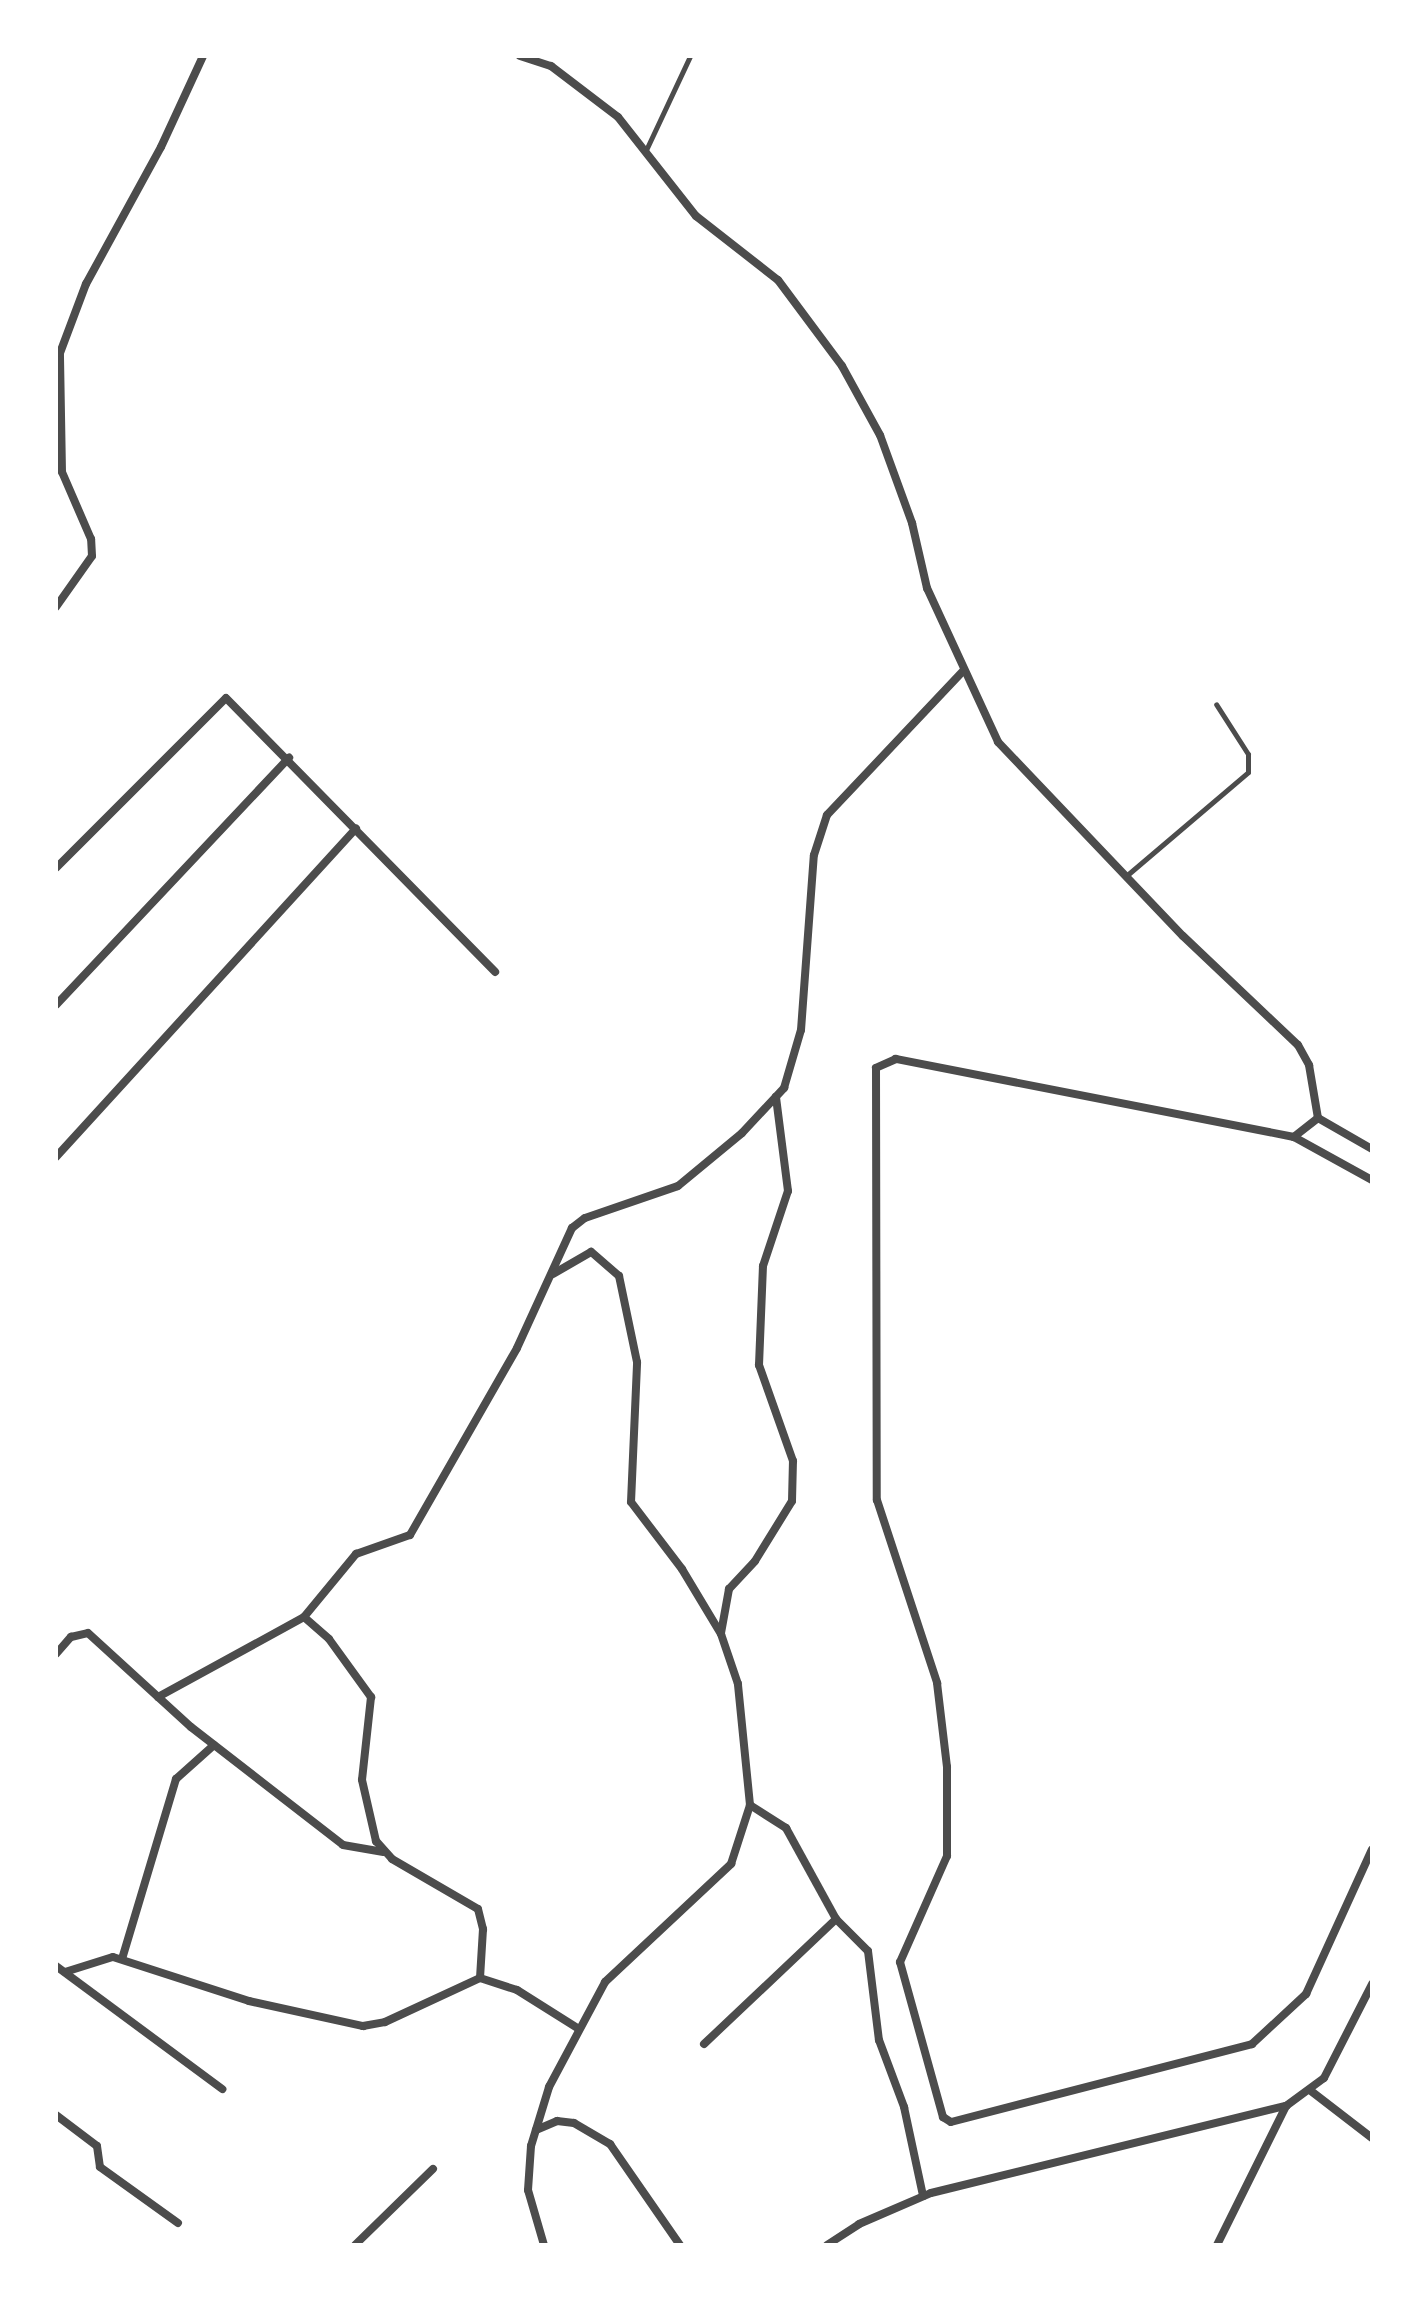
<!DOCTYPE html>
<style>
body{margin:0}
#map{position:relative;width:1428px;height:2301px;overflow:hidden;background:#fff;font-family:"IBM Plex Sans",sans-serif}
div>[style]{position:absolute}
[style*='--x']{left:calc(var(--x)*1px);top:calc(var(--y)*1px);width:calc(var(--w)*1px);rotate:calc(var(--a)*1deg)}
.service>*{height:5px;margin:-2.5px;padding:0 2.5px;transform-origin:2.5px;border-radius:2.5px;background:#4c4c4c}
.minor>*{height:8px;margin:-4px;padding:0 4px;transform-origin:4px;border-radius:4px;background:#4c4c4c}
span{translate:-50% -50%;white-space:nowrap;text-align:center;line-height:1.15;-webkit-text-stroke:8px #fff;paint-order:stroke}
.frame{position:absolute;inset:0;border:58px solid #fff;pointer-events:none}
</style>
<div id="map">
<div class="service">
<i style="--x:646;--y:150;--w:104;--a:-64.9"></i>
<i style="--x:1126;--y:876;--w:160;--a:-40.4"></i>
<i style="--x:1248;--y:772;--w:18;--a:-90"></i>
<i style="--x:1248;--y:754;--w:59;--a:-122.6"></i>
</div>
<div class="minor">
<i style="--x:520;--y:56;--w:33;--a:18"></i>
<i style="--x:551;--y:66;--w:84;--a:37.3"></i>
<i style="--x:618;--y:117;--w:126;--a:51.8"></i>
<i style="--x:696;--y:216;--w:104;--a:38"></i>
<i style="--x:778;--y:280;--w:107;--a:53.3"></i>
<i style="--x:842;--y:366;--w:79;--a:61.2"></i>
<i style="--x:880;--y:435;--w:94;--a:70"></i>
<i style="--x:912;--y:523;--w:67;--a:77"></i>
<i style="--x:927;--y:588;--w:170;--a:65.2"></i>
<i style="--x:998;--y:742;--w:268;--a:46.4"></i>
<i style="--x:1183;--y:936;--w:158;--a:43.5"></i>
<i style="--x:1298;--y:1045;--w:23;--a:61"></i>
<i style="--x:1309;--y:1065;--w:54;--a:80.4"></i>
<i style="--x:1318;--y:1118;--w:62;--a:29.9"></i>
<i style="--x:56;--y:607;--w:62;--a:-54.8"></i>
<i style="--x:92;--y:556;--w:17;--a:-93"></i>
<i style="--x:91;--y:539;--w:73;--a:-113.4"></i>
<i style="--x:62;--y:472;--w:119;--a:-91"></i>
<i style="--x:60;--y:353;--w:74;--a:-69.4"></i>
<i style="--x:86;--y:284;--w:156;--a:-61.3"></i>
<i style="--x:161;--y:147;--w:100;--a:-65.2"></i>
<i style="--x:56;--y:868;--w:240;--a:-45"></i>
<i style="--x:226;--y:698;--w:384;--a:45.5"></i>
<i style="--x:56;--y:1005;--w:340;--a:-46.7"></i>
<i style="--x:1318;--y:1118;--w:31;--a:142"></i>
<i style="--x:1294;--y:1137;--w:406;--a:-168.9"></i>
<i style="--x:896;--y:1059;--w:22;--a:156"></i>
<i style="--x:876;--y:1068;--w:432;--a:89.9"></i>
<i style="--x:877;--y:1500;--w:193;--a:71.8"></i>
<i style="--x:937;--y:1683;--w:85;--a:83.2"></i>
<i style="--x:947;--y:1767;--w:89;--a:90"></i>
<i style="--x:947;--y:1856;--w:116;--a:113.9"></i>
<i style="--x:900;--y:1962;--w:161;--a:74.5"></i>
<i style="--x:943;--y:2117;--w:9;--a:32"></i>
<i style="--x:951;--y:2122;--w:311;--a:-14.5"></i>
<i style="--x:1252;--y:2044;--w:74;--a:-42.8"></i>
<i style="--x:1306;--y:1994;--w:159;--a:-65.5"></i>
<i style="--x:1294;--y:1137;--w:89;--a:28.9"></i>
<i style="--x:56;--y:1157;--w:445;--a:-47.6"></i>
<i style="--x:304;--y:1617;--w:33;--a:41"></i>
<i style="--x:329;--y:1639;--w:72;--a:54.1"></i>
<i style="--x:371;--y:1697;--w:83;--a:96.2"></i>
<i style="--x:362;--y:1780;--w:63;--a:77.1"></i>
<i style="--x:376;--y:1841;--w:24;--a:48"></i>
<i style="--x:392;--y:1859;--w:99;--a:30.2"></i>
<i style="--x:478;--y:1909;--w:21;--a:76"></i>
<i style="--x:483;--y:1929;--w:49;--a:93.5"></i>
<i style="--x:721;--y:1633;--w:45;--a:-79.7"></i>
<i style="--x:729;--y:1589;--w:38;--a:-47"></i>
<i style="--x:755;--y:1561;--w:70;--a:-58.3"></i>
<i style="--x:792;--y:1501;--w:40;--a:-88.6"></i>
<i style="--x:793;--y:1461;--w:102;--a:-109.5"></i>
<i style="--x:759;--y:1365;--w:99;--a:-87.7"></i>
<i style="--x:763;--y:1266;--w:79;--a:-71.6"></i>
<i style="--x:788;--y:1191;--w:95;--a:-97.3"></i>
<i style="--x:56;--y:1654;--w:23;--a:-49"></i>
<i style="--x:71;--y:1637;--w:17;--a:-13"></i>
<i style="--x:88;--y:1633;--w:139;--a:42.4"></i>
<i style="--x:191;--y:1727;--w:192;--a:37.8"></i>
<i style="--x:343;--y:1845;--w:41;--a:9.9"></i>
<i style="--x:158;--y:1697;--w:166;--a:-28.7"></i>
<i style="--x:304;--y:1617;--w:82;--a:-50.5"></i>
<i style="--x:356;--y:1554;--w:57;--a:-19.4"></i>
<i style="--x:410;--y:1535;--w:215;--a:-60.2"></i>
<i style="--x:517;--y:1348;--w:132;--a:-65.4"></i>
<i style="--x:572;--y:1228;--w:16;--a:-38"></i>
<i style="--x:585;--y:1218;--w:98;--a:-19"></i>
<i style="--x:678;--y:1186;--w:83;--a:-39.6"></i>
<i style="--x:742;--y:1133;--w:62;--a:-47"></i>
<i style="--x:784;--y:1088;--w:60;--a:-73.7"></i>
<i style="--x:801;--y:1030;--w:175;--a:-85.8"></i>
<i style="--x:814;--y:855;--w:42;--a:-72"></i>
<i style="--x:827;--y:815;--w:197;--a:-46.6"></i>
<i style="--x:750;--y:1805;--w:43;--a:32.6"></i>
<i style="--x:786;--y:1828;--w:104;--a:61.2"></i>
<i style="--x:836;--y:1919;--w:45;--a:45"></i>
<i style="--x:868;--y:1951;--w:90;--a:83"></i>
<i style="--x:879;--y:2040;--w:72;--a:69.5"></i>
<i style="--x:904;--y:2107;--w:91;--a:77.9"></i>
<i style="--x:122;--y:1959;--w:188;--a:-73.3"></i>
<i style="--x:176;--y:1779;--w:51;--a:-41.8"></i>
<i style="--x:56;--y:1966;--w:207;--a:36.5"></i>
<i style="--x:65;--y:1972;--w:50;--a:-17.4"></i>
<i style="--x:113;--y:1957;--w:143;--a:17.9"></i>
<i style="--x:249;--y:2001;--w:117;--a:12.4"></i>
<i style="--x:363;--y:2026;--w:22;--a:-10"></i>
<i style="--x:385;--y:2022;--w:105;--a:-24.9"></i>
<i style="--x:480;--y:1978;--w:39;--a:18"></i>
<i style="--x:517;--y:1990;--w:73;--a:32.2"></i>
<i style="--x:704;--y:2044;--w:182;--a:-43.4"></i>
<i style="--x:1311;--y:2091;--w:77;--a:37.6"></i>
<i style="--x:56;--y:2115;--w:51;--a:37.1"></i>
<i style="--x:97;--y:2146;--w:21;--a:82"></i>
<i style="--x:100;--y:2167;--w:96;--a:35.7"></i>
<i style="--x:536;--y:2130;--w:23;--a:-23"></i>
<i style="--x:557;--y:2121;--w:17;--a:7"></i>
<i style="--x:574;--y:2123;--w:42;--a:30.3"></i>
<i style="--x:610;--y:2144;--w:123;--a:55.3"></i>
<i style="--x:355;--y:2245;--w:109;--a:-44.3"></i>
<i style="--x:544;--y:2245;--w:57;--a:-106.2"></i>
<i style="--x:528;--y:2190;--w:44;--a:-86.1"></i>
<i style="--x:531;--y:2146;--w:62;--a:-73"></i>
<i style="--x:549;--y:2087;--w:119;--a:-61.9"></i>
<i style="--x:605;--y:1982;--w:173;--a:-43.1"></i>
<i style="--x:731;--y:1864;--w:62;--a:-72.1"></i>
<i style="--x:750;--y:1805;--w:122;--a:-95.7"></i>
<i style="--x:738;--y:1684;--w:53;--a:-108.8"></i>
<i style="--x:721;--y:1634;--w:76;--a:-121"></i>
<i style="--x:682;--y:1569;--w:84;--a:-127.3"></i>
<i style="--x:631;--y:1502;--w:140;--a:-87.5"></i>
<i style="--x:637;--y:1362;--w:88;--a:-101.8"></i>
<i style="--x:619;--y:1276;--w:37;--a:-139"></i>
<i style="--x:591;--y:1252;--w:44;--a:149.9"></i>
<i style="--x:827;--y:2245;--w:38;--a:-33"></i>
<i style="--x:859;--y:2224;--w:78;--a:-23.3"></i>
<i style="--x:931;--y:2193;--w:366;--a:-13.8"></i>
<i style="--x:1286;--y:2106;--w:47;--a:-36.4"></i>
<i style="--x:1324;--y:2078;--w:106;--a:-62.9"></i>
<i style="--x:1217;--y:2245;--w:155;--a:-63.6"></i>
</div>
<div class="frame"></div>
</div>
